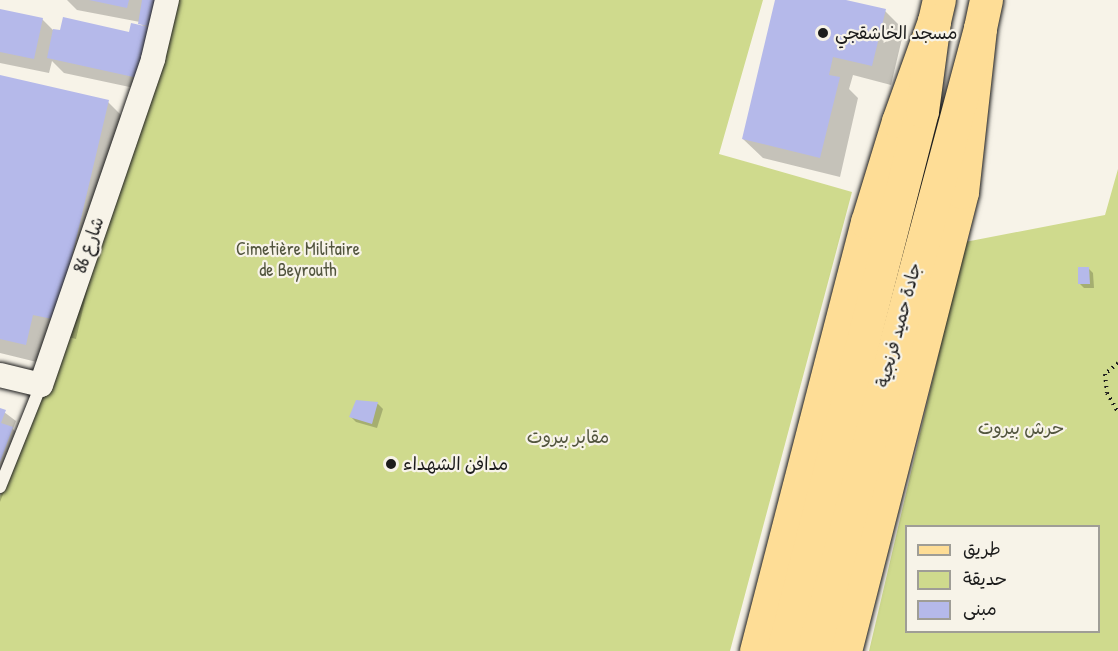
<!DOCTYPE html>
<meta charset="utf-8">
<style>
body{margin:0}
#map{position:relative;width:1118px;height:651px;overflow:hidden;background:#f7f3e8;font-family:"Patrick Hand","Playpen Sans Arabic",sans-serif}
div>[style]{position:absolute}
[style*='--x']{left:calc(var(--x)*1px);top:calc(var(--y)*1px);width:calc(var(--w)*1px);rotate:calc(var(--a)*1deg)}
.green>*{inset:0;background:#cfda8d}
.shadow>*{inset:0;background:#0003}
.building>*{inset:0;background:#b5b9ea}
.path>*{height:4px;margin-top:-2px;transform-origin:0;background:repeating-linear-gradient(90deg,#1c1c1c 0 1.5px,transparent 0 6px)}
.roads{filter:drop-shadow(0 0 2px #1c1c1c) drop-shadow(0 0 2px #1c1c1c)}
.lane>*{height:12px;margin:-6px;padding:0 6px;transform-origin:6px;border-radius:6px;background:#f7f3e8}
.street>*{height:24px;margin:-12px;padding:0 12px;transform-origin:12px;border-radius:12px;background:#f7f3e8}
.primary>*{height:33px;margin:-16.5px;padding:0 16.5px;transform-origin:16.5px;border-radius:16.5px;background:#fedd96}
.highway>*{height:33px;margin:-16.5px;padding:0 16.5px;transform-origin:16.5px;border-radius:16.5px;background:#fedd96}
.dots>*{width:16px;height:16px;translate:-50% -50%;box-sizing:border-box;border:3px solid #f7f3e8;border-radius:50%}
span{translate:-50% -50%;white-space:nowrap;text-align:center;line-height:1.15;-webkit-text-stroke:4.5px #f7f3e8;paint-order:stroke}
.poi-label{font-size:18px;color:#1c1c1c}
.left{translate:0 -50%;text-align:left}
.street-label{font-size:18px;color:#1c1c1c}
.park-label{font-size:18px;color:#52553e}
.legend{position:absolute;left:905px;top:525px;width:195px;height:108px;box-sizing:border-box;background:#f7f3e8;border:2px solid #9f9d96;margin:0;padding:8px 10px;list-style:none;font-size:18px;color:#1c1c1c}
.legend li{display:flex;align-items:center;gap:12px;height:30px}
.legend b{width:30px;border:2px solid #9f9d96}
</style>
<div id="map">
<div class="green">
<i style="clip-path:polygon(173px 0,763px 0,719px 154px,852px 192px,730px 651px,0 651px,0 496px,83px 286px)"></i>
<i style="clip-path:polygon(evenodd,1118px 169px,1118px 651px,869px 651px,965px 242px,1105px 215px,1118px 169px,906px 526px,1098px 526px,1098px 632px,906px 632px,906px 526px)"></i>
</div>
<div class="shadow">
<i style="clip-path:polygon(67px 0,176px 0,153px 92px,64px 73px,52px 61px,49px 73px,0 63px,0 11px,42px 19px,53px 30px,130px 33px,144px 28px,140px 22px,77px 10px)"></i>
<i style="clip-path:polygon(777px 0,840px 0,885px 11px,904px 30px,891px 85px,853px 75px,849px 89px,858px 98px,840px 177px,763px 158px,743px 139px)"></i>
<i style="clip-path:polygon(0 76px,108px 102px,127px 121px,76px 339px,53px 333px,45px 364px,0 353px)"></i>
<i style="clip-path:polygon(1088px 268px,1093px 273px,1094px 288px,1084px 288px,1079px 283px)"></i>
<i style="clip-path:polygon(357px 401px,378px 404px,383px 409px,377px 428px,356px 422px,351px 417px)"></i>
<i style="clip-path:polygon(0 409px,16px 421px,13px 429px,22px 439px,0 478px)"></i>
<i style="clip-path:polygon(0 481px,6px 487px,0 502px)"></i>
</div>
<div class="building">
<i style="clip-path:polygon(89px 0,129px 0,127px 8px)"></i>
<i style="clip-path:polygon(142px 0,164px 0,158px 28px,138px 24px)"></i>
<i style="clip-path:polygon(775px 0,846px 0,886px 9px,872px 66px,833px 57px,829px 75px,840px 77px,820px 158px,742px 139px)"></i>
<i style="clip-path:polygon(0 9px,43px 18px,34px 59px,0 52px)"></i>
<i style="clip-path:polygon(63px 17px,129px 32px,131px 23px,149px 27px,138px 78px,47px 58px,53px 29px,60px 30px)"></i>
<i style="clip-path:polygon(0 75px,109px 100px,57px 320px,33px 315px,26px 345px,0 339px)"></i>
<i style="clip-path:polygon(1078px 267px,1089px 267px,1090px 284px,1078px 284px)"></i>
<i style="clip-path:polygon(356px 400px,378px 402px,372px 424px,349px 417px)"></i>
<i style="clip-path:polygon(0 408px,6px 410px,1px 423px,13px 427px,0 462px)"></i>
</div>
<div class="path">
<i style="--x:1118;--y:363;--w:17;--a:140"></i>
<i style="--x:1105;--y:374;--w:19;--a:84"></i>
<i style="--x:1107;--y:393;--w:22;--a:60"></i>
</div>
<div class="roads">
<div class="lane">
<i style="--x:0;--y:487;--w:110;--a:-68.1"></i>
</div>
<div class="street">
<i style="--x:0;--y:375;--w:42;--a:13.7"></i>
<i style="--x:41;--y:385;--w:345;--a:-71"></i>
<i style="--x:153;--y:59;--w:61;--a:-76.7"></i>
</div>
<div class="primary">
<i style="--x:756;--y:651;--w:443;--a:-75.5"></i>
<i style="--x:867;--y:222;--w:106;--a:-72.9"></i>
<i style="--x:898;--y:121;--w:106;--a:-70.2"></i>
<i style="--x:934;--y:21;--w:22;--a:-77"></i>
<i style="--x:845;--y:651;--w:474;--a:-75.7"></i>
<i style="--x:962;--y:192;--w:165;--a:-83.7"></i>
<i style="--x:980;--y:28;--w:29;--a:-78"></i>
</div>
<div class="highway">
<i style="--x:783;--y:651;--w:558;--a:-75.57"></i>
<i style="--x:922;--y:111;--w:91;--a:-82.4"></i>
<i style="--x:813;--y:651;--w:645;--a:-74.99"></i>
</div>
</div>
<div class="dots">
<i style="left:823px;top:33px;background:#1c1c1c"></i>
<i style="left:391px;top:464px;background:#1c1c1c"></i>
</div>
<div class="poi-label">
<span class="left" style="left:835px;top:33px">مسجد الخاشقجي</span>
<span class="left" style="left:403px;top:464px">مدافن الشهداء</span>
</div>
<div class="street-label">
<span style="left:89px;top:245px;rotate:-71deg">شارع 86</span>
<span style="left:899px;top:325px;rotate:-75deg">جادة حميد فرنجية</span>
</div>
<div class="park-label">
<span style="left:298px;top:260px">Cimetière Militaire<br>de Beyrouth</span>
<span style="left:1021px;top:428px">حرش بيروت</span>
<span style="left:568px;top:437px">مقابر بيروت</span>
</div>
<ul class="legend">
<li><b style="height:8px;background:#fedd96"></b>طريق</li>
<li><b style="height:16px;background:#cfda8d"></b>حديقة</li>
<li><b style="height:16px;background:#b5b9ea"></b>مبنى</li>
</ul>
</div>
